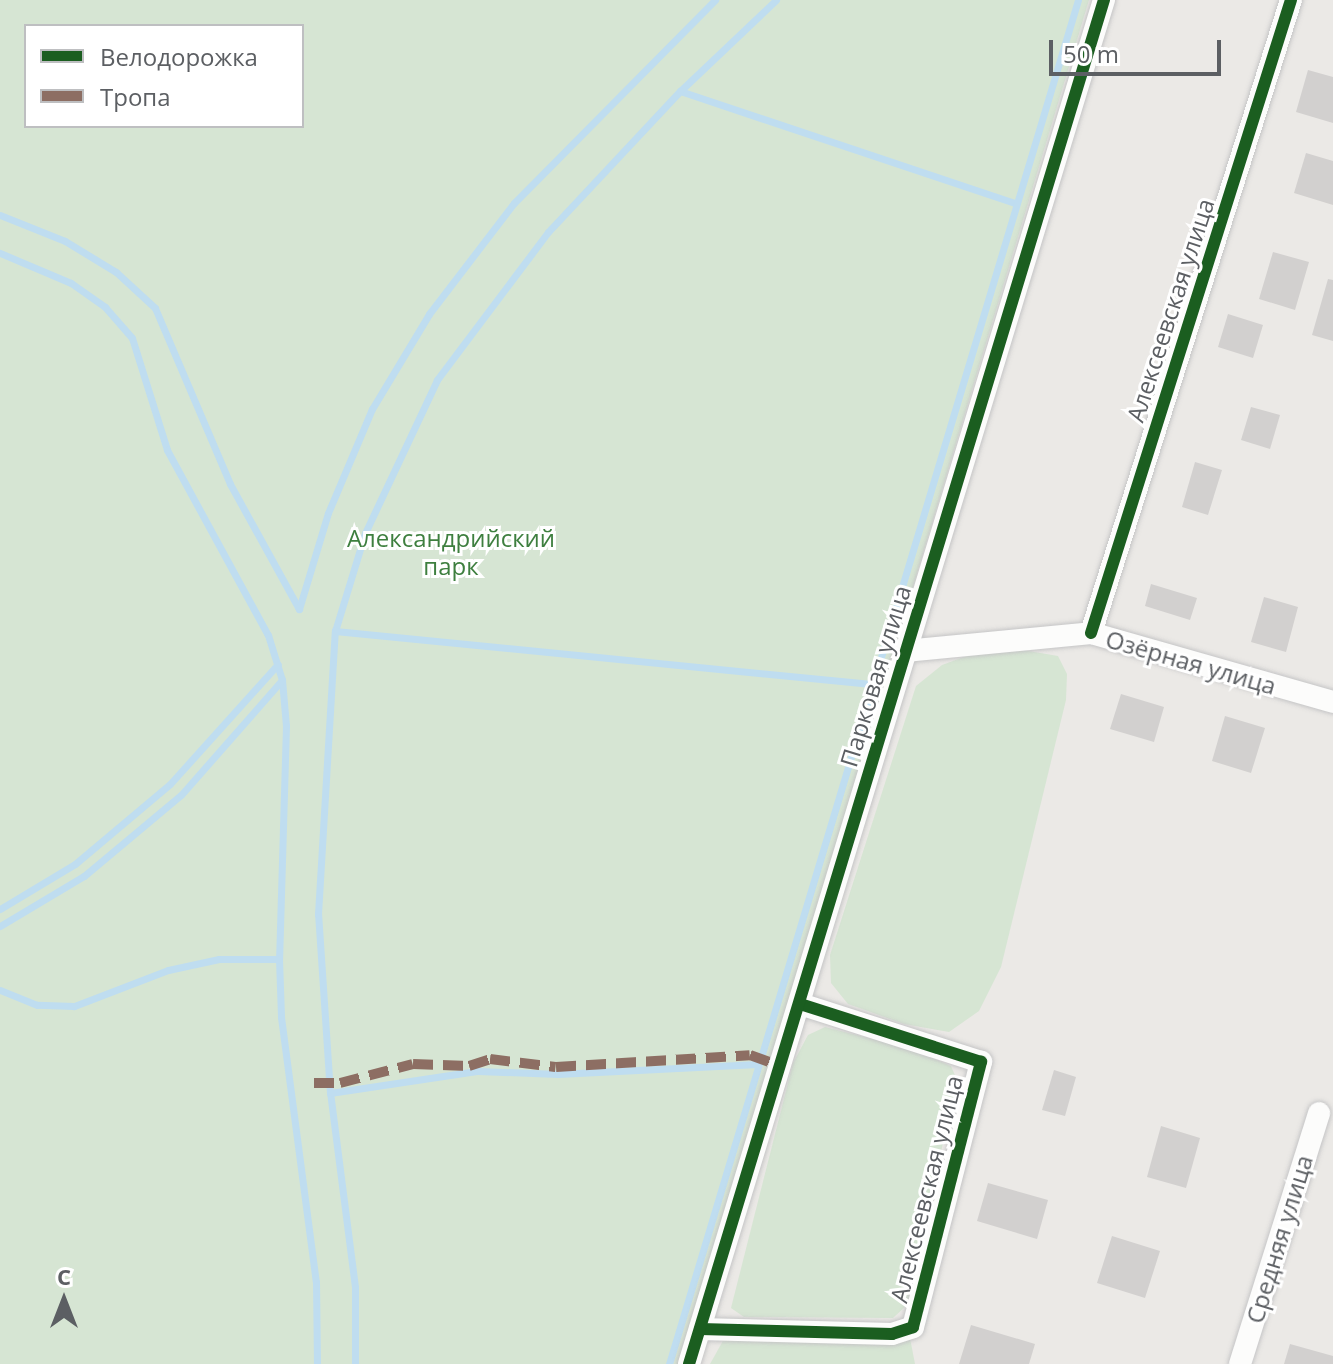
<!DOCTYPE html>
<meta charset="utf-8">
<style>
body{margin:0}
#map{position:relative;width:1333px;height:1364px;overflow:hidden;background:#ebe9e6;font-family:"Open Sans",sans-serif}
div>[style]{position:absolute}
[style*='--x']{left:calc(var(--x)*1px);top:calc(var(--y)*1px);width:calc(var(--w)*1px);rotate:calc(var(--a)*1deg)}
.green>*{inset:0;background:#d6e5d3}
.stream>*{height:7px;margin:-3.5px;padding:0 3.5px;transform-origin:3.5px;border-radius:3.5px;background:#bfddf0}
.building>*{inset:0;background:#d2d0cf}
.roads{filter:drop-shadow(0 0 2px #c5c5c6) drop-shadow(0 0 2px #c5c5c6)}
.minor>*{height:22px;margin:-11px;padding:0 11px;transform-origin:11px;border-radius:11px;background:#fcfcfb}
.quiet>*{height:10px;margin-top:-5px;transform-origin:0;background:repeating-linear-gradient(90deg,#8d6e63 0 20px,transparent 0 30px)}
.cycleway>*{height:12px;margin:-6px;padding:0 6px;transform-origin:6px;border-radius:6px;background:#1b5e20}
span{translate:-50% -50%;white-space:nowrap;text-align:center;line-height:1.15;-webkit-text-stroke:6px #fff;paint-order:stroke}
.street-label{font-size:24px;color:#5c5f63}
.park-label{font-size:24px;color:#3e7f3f}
.legend{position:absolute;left:24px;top:24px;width:280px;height:104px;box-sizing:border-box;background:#fff;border:2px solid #bebfc1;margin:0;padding:10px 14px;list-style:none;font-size:24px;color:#5c5f63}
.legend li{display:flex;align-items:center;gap:16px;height:40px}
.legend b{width:40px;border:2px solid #bebfc1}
.north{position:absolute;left:24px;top:1260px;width:80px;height:80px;-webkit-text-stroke:6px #fff;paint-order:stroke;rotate:0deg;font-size:22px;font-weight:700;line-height:32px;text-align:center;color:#5c5f63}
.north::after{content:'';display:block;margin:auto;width:28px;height:36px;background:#5c5f63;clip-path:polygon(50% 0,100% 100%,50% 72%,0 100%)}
.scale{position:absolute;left:1049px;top:40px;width:172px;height:36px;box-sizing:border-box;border:4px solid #5c5f63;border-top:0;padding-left:10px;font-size:24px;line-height:28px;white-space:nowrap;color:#5c5f63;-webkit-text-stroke:6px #fff;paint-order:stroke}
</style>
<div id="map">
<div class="green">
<i style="clip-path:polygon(evenodd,0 0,1089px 0,680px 1364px,0 1364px,0 0,26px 26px,302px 26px,302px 126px,26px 126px,26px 26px)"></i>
<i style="clip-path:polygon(1023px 650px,1058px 656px,1067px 674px,1066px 700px,1001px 967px,979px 1011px,949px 1032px,904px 1024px,848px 1004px,831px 983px,830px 955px,916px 686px,942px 665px,972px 654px)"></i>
<i style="clip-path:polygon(825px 1027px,908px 1048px,951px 1066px,957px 1080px,907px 1305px,893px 1318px,744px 1317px,731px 1308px,793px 1063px,808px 1035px)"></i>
<i style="clip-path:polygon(910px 1338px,915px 1364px,710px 1364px,724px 1339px)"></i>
</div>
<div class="stream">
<i style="--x:776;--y:0;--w:132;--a:136.5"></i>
<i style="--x:680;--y:91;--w:353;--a:18.5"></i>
<i style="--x:680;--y:91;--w:193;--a:133.1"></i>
<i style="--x:548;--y:232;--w:185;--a:126.9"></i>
<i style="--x:437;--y:380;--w:169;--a:115.2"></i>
<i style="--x:365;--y:533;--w:102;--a:107"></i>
<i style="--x:335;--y:631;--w:539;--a:5.65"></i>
<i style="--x:0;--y:215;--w:70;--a:21.8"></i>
<i style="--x:65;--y:241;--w:60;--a:31.3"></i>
<i style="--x:116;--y:272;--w:53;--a:42.7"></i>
<i style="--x:155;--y:308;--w:191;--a:66.9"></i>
<i style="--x:230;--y:484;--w:143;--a:61.1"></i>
<i style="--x:299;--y:609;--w:100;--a:-73.2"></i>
<i style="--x:328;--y:513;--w:113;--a:-67.1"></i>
<i style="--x:372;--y:409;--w:111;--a:-59"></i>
<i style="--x:429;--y:314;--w:140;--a:-52.6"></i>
<i style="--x:514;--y:203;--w:286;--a:-45.3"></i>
<i style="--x:0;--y:253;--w:77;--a:22.9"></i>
<i style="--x:71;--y:283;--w:42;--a:35.2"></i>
<i style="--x:105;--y:307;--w:41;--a:48.9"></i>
<i style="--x:132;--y:338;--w:117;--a:72.6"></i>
<i style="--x:167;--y:450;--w:211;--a:61.4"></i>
<i style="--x:268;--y:635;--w:47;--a:72.7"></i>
<i style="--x:282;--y:680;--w:46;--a:85"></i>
<i style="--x:286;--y:726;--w:233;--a:91.7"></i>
<i style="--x:279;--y:959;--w:60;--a:180"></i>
<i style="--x:219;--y:959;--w:52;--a:167.8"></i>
<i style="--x:168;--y:970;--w:101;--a:159"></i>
<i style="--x:74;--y:1006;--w:37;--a:-178"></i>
<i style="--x:37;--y:1005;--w:40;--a:-158"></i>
<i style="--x:0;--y:909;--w:87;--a:-31"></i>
<i style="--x:75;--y:864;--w:124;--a:-40.1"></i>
<i style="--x:170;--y:784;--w:161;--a:-48"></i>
<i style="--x:0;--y:926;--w:98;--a:-30.8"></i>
<i style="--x:84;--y:876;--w:126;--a:-39.9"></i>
<i style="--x:181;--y:795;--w:153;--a:-48.7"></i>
<i style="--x:279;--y:959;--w:58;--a:88"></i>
<i style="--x:281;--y:1017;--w:267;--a:82.5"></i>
<i style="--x:316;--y:1282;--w:82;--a:89.3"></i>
<i style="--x:330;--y:1093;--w:179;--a:-93.8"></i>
<i style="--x:318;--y:914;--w:284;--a:-86.6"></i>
<i style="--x:355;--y:1364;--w:77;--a:-90"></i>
<i style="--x:355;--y:1287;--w:196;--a:-97.3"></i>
<i style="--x:330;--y:1093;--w:150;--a:-8.5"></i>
<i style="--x:478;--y:1071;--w:80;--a:2.1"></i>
<i style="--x:558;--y:1074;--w:200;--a:-2.9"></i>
<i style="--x:669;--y:1364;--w:1424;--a:-73.31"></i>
</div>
<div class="building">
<i style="clip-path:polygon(1308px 70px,1333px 77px,1333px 123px,1296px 112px)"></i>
<i style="clip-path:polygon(1306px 153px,1333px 161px,1333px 205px,1294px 193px)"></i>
<i style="clip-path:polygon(1273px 252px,1309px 262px,1295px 310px,1259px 299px)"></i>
<i style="clip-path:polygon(1328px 279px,1333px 280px,1333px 341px,1312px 335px)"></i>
<i style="clip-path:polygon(1228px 314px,1263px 325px,1253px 358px,1218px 347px)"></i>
<i style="clip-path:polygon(1251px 407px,1280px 415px,1270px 449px,1241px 440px)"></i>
<i style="clip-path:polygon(1195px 462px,1222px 470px,1208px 515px,1182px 507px)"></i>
<i style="clip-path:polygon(1151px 584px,1197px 598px,1190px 620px,1145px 606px)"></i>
<i style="clip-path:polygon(1264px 597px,1298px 607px,1286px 652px,1251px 642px)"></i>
<i style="clip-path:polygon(1121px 694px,1164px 707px,1154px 742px,1110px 729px)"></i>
<i style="clip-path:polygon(1225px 716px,1265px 728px,1251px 773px,1212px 761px)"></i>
<i style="clip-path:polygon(1054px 1070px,1076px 1077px,1065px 1116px,1042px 1110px)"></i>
<i style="clip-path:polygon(1161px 1126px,1200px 1138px,1186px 1188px,1147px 1177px)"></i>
<i style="clip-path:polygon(988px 1183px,1048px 1200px,1037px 1239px,977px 1221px)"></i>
<i style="clip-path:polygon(1112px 1236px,1160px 1251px,1145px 1298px,1097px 1283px)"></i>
<i style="clip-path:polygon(971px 1325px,1035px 1344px,1029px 1364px,959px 1364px)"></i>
<i style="clip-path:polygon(1290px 1344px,1333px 1356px,1333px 1364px,1284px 1364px)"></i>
</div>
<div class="roads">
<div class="minor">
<i style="--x:1091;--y:633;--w:664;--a:-72.47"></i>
<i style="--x:905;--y:651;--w:187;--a:-5.5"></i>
<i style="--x:1091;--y:633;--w:252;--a:15.9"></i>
<i style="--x:700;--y:1329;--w:192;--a:1.5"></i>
<i style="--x:892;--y:1334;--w:22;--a:-18"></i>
<i style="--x:913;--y:1327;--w:274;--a:-75.6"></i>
<i style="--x:981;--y:1062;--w:190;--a:-162.2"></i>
<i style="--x:689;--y:1364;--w:1426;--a:-73.08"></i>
<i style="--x:1240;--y:1364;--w:263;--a:-72.5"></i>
</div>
</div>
<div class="quiet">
<i style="--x:314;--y:1083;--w:26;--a:0"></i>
<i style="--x:340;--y:1083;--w:75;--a:-14.6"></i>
<i style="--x:413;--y:1064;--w:56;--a:2"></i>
<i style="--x:469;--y:1066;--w:22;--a:-18"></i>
<i style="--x:490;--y:1059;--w:66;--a:6.9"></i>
<i style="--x:556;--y:1067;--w:194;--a:-3.5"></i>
<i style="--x:750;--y:1055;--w:33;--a:20"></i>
</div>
<div class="cycleway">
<i style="--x:1091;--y:633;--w:664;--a:-72.47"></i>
<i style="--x:700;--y:1329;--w:192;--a:1.5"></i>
<i style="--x:892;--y:1334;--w:22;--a:-18"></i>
<i style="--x:913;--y:1327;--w:274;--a:-75.6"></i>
<i style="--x:981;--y:1062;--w:190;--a:-162.2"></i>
<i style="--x:689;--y:1364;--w:1426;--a:-73.08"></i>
</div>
<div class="street-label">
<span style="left:1170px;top:310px;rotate:-72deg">Алексеевская улица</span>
<span style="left:1191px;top:662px;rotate:16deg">Озёрная улица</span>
<span style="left:875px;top:676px;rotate:-73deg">Парковая улица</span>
<span style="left:926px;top:1189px;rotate:-76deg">Алексеевская улица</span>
<span style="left:1279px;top:1239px;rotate:-73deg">Средняя улица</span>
</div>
<div class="park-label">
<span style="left:451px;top:552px">Александрийский<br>парк</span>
</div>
<ul class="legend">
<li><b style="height:10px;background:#1b5e20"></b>Велодорожка</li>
<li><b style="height:10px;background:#8d6e63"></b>Тропа</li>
</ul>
<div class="north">С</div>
<div class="scale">50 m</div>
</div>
